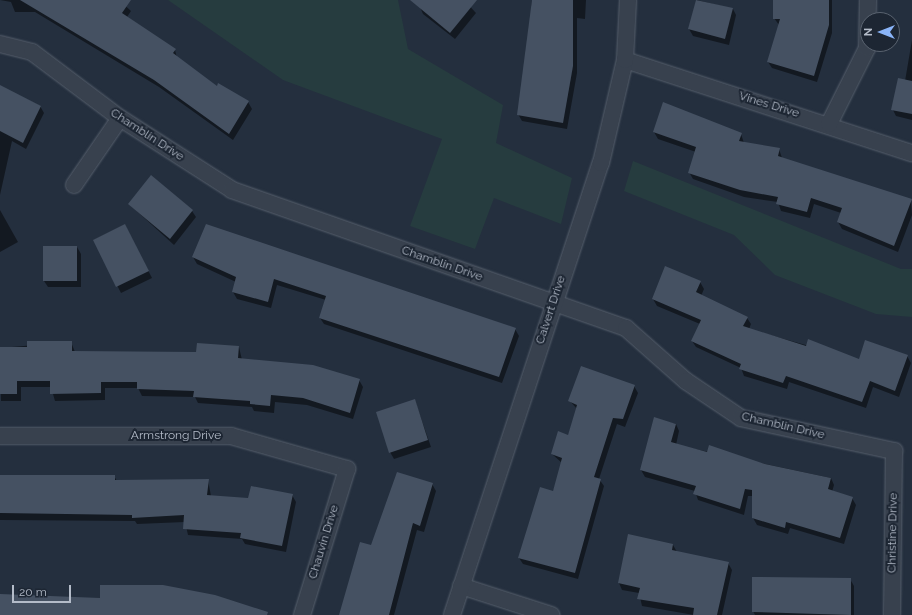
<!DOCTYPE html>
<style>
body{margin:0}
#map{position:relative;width:912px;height:615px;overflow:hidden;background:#242f3e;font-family:Raleway,sans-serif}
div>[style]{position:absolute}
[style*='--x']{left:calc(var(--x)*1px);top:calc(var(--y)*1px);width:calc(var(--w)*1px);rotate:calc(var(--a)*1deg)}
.green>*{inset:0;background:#263c3f}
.shadow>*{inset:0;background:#0007}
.building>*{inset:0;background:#455162}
.roads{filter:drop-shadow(0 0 1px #565f6c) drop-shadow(0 0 1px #565f6c)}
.street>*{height:16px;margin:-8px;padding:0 8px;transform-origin:8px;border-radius:8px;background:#38414e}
span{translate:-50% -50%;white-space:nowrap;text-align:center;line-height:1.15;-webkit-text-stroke:4px #1d2633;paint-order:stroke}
.street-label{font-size:12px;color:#b4bcc9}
.north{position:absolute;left:860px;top:12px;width:40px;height:40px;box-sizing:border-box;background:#1d2633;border:1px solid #59626f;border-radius:50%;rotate:270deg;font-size:11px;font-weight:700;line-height:16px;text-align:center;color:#b4bcc9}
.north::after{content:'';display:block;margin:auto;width:14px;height:18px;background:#8ab4f8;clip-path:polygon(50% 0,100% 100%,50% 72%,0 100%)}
.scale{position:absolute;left:12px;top:585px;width:59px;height:18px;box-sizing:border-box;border:2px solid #b4bcc9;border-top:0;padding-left:5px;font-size:12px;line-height:14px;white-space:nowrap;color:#b4bcc9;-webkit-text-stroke:3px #1d2633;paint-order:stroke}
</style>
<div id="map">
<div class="green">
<i style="clip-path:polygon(168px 0,398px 0,408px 49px,503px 105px,496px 143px,572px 178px,561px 224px,494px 198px,475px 249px,410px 226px,442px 139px,283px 80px)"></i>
<i style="clip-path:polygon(633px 161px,901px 269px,912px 269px,912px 317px,876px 314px,775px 275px,734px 235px,624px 191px)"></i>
</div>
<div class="shadow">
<i style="clip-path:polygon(0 0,119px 0,131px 11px,127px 17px,175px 50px,177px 58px,217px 87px,248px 102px,252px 109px,233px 140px,159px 87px,35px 12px,15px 12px,11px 2px)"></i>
<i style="clip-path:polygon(425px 0,464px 0,476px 13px,455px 39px,423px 14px,420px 7px)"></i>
<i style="clip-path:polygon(532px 0,586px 0,585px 19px,577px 18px,577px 73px,567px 129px,522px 121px,518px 114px,527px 80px)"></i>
<i style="clip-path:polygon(697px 0,733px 9px,736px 15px,729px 45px,693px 36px,689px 29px)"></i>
<i style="clip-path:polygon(775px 0,832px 0,832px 33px,817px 82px,772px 68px,768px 62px,779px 25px,774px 18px)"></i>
<i style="clip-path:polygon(912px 40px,912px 120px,896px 116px,893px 110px,905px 81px)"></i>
<i style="clip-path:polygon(0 86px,40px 106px,44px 113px,26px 149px,12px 141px,0 195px)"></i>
<i style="clip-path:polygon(654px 132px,741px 134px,744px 143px,779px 149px,782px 158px,911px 200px,912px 215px,898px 252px,842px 229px,838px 222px,841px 213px,814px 204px,810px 218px,781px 211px,778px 202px,744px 197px,693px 179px,689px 172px,696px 152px,658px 139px)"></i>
<i style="clip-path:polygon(129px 204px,192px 211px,196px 217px,174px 245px)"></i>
<i style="clip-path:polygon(0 210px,18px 242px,0 252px)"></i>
<i style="clip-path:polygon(125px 225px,152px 278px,121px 293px,94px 240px)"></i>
<i style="clip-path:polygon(206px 226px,515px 329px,519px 336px,502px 383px,324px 324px,320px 318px,326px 300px,277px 285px,271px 308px,237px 299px,233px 292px,236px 282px,197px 264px,193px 257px)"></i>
<i style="clip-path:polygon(77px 247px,81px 254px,81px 287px,48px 287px,44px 281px)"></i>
<i style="clip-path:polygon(700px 282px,704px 289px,701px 296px,747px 318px,751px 324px,749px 329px,859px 360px,907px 356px,911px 363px,899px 397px,873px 387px,866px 408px,789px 382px,787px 389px,744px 376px,741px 368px,696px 347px,692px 341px,700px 324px,657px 306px,653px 299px)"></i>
<i style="clip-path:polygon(71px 342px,75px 352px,197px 353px,239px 347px,242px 360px,359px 380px,363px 387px,353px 419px,307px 405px,275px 402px,274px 413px,254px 411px,252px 407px,198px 403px,195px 397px,142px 396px,138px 388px,105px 388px,105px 400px,55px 401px,51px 387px,21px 387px,21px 401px,1px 401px,0 348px)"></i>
<i style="clip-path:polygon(634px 386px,638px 393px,625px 427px,617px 424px,599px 479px,604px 486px,578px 579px,523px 564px,519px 558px,553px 492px,562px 463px,552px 454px,568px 436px,577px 409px,570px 401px)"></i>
<i style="clip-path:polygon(415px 401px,431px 447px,394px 459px,390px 452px)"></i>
<i style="clip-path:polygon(655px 419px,676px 424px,679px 431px,676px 445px,831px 478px,834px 485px,832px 492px,852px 498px,856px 505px,844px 544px,790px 528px,788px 534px,757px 525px,753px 518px,753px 496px,748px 496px,744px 515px,698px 500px,695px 491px,645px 477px,641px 470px)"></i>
<i style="clip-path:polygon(114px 476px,117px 481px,208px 480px,211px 496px,249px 499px,292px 495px,296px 502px,286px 552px,245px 544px,242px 539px,188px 535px,185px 522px,137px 524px,135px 521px,0 520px,0 477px)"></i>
<i style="clip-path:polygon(432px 484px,436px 491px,424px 532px,417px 530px,394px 615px,342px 615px,371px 546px)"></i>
<i style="clip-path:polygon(673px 545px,677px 552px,728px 563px,732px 570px,722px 615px,694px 615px,642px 606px,639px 593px,622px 590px,619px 583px)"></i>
<i style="clip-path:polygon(850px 579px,854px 586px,854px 615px,755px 615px,753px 611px)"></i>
</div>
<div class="building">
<i style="clip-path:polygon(20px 0,131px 0,122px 13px,176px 49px,173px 53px,217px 86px,218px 83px,249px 101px,229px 134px,154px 80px)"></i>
<i style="clip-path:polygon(410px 0,477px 0,450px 33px)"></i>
<i style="clip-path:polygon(532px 0,573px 0,573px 66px,563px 123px,517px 115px)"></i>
<i style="clip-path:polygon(696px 0,733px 8px,725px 39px,688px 29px)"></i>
<i style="clip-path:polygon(773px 0,829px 0,829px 25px,814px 76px,767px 62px,780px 19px,773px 19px)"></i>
<i style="clip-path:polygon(898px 78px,912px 81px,912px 114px,891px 110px)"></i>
<i style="clip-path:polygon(0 85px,41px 106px,23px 143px,0 131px)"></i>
<i style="clip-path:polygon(663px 102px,742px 133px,739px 141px,780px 148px,778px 156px,912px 199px,894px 246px,837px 222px,842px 208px,811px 198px,807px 212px,776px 204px,778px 197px,740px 190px,688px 173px,696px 147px,653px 132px)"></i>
<i style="clip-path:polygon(151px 175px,193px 210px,170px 239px,128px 204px)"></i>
<i style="clip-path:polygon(125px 224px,149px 271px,116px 287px,93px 240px)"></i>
<i style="clip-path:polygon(206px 224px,516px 328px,499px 377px,319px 318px,326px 296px,274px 279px,268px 302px,232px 292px,236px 277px,192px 257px)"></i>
<i style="clip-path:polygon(43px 246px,77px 246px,77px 281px,43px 281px)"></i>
<i style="clip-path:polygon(665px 266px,701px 281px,696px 292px,748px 317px,743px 326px,806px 346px,808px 339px,859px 359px,865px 340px,908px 355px,895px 391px,870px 381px,862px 402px,786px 376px,783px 383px,739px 369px,741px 364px,691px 341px,701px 320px,652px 299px)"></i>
<i style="clip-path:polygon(27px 341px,72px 341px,72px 351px,196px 352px,197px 343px,239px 346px,238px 358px,313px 365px,360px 379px,350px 413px,303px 398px,271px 395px,270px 406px,250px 404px,250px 401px,193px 397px,194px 391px,137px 389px,137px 382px,101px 382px,101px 393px,50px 394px,50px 381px,17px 381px,17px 394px,0 394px,0 347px,27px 347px)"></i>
<i style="clip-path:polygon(581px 366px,635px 385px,623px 419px,613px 418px,594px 477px,601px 479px,575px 573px,518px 558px,540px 487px,553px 491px,562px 458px,551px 454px,558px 431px,568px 435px,577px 405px,568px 401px)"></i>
<i style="clip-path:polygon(415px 399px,428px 440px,389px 453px,376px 412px)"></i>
<i style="clip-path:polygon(654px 417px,676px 424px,671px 442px,707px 452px,709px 445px,765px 464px,831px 478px,828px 489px,853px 497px,840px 538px,786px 522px,785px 528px,752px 518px,752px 490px,745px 489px,740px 509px,693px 494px,696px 486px,640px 470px)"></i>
<i style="clip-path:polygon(397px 472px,433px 483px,420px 526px,413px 523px,389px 615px,339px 615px,360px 542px,371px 545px)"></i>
<i style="clip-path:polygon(0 475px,115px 475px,115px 480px,209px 479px,207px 495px,248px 498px,251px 486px,293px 494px,282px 546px,240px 538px,241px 533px,183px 529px,184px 515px,132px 518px,132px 515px,0 513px)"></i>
<i style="clip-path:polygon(628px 534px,673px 544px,672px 550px,729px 562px,717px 615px,693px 615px,694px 608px,637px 599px,640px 588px,618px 583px)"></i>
<i style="clip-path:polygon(752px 577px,851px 578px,851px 615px,752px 612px)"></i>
<i style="clip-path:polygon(100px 585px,163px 585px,215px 595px,268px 612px,267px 615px,0 615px,0 594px,100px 598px)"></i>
</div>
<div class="roads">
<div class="street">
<i style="--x:0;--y:44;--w:33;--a:14"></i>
<i style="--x:32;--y:52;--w:110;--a:36.9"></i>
<i style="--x:120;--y:118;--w:133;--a:32.7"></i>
<i style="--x:232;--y:190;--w:417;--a:19.3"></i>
<i style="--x:626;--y:328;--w:80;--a:41.5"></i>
<i style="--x:686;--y:381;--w:66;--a:33.9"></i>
<i style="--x:741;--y:418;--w:157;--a:12.2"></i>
<i style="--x:894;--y:451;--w:164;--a:90.7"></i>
<i style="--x:625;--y:60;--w:302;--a:18"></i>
<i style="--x:829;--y:124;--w:85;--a:-63.4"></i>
<i style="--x:867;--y:48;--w:48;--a:-88.8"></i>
<i style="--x:74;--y:185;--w:81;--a:-55.5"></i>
<i style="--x:0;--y:436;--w:231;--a:0"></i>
<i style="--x:231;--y:436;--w:121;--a:15.9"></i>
<i style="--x:347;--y:469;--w:153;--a:107.1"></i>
<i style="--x:461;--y:586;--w:95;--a:17.9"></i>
<i style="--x:452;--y:615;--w:476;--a:-71.8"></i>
<i style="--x:601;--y:163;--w:106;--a:-76.9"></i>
<i style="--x:625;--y:60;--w:60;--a:-87.1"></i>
</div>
</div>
<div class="street-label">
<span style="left:769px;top:105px;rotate:17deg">Vines Drive</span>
<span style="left:147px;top:135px;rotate:33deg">Chamblin Drive</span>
<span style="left:442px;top:264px;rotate:19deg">Chamblin Drive</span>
<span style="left:551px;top:310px;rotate:-72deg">Calvert Drive</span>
<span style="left:783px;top:426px;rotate:13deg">Chamblin Drive</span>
<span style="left:176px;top:436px">Armstrong Drive</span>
<span style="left:893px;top:533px;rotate:-89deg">Christine Drive</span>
<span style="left:324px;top:542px;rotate:-73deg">Chauvin Drive</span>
</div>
<div class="north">N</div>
<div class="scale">20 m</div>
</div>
